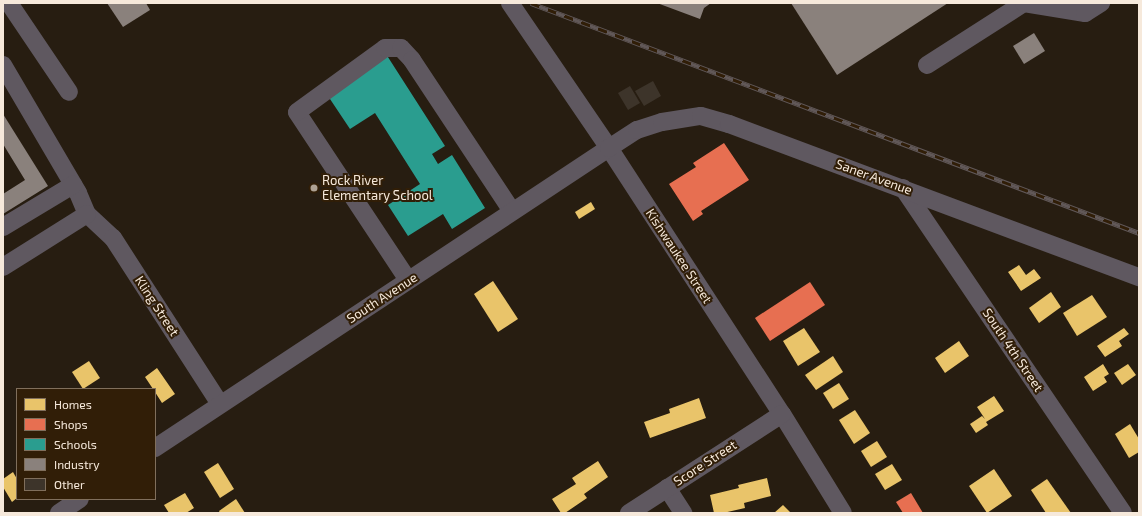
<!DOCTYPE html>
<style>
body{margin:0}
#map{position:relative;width:1142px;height:516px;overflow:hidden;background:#271d11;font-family:"Exo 2",sans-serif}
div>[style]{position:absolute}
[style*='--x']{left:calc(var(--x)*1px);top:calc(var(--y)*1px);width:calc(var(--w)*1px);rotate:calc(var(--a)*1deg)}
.homes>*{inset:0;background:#e9c46a}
.shops>*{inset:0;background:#e76f51}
.schools>*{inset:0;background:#2a9d8f}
.industry>*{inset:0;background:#8a817c}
.building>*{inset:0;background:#3d342a}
.minor>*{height:18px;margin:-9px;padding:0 9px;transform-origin:9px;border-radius:9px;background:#5f5860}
.rail>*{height:4.5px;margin-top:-2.25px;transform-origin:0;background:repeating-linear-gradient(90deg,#311e07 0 9px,#615858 0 18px);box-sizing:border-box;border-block:1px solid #615858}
.dots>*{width:11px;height:11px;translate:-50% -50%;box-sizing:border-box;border:2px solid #311e07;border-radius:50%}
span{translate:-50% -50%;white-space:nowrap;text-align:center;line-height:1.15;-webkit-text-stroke:4px #311e07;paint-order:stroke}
.street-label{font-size:13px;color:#f6e9db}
.poi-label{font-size:13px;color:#f6e9db}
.left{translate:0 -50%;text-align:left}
.frame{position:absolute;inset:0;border:4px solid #f6e9db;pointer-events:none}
.legend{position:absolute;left:16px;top:388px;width:140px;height:112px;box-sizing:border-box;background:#311e07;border:1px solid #806f5c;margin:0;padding:5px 7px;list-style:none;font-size:12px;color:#f6e9db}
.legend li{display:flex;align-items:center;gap:8px;height:20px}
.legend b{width:20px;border:1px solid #806f5c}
</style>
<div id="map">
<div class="homes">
<i style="clip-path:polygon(591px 202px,595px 209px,579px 219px,575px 212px)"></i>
<i style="clip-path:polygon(1019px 265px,1026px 275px,1034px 269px,1041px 278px,1021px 291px,1008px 272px)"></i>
<i style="clip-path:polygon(493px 281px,518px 319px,498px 332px,474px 294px)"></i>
<i style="clip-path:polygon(1051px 292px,1061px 307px,1039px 323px,1029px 308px)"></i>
<i style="clip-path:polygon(1092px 295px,1107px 317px,1077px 336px,1063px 313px)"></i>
<i style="clip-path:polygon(804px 328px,820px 352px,798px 366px,783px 341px)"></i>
<i style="clip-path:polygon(1124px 328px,1129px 334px,1119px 341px,1122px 346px,1105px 357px,1097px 346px)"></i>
<i style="clip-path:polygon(959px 341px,969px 356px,945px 373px,935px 358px)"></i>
<i style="clip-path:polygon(833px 356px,843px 372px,816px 390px,805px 375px)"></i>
<i style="clip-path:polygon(89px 361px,100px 378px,83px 389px,72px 372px)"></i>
<i style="clip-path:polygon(1103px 364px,1109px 374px,1104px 377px,1107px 382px,1093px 391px,1084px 377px)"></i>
<i style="clip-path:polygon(1128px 364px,1136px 375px,1122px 385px,1114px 373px)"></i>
<i style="clip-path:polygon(157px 368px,175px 394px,162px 403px,155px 392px,155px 389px,153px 389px,145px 377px)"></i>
<i style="clip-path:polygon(839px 383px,849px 399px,833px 409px,823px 393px)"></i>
<i style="clip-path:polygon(994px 396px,1004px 411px,986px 422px,988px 425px,976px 433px,970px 424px,982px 416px,985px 419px,977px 407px)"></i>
<i style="clip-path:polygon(699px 398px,706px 418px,650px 438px,644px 422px,670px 413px,669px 409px)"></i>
<i style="clip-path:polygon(855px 410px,870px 433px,854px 444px,839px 420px)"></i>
<i style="clip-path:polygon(1130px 424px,1139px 439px,1139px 452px,1129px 458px,1115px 434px)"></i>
<i style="clip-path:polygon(877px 441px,887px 457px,871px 467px,861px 451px)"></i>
<i style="clip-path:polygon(598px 461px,608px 477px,584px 494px,587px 498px,565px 513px,561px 513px,552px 499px,576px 484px,572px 478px)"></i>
<i style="clip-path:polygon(218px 463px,234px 489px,220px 498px,204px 472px)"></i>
<i style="clip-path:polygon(892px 464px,902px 480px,885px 490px,875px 474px)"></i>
<i style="clip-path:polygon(994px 469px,1012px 496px,987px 513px,969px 486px)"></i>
<i style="clip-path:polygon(13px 472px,17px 479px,17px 498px,12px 502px,3px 487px,3px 479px)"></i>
<i style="clip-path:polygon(767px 478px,771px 496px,744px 503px,745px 508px,723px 513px,714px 513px,710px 495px,739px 488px,738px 485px)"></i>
<i style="clip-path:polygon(1047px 479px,1071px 513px,1046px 513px,1031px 490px)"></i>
<i style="clip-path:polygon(185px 493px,194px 508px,186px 513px,169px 513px,164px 505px)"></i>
<i style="clip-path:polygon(236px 499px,245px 513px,220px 513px,219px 511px)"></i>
<i style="clip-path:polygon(783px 505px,791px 513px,774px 513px)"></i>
</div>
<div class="shops">
<i style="clip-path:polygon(724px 143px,749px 180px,701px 211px,703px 214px,693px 221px,669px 184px,696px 167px,693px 163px)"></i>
<i style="clip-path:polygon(810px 282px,825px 305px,770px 341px,755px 318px)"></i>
<i style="clip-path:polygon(911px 493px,923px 513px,903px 513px,896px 502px)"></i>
</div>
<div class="schools">
<i style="clip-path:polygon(386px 54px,445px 146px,432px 154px,438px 164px,452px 155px,485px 208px,452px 229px,443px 214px,408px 236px,388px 205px,420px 184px,375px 113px,350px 129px,326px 93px)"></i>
</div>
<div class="industry">
<i style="clip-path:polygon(107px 3px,146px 3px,150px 10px,123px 27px)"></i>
<i style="clip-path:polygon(657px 3px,711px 3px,704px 8px,700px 19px)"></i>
<i style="clip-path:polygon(791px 3px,948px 3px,837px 75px)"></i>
<i style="clip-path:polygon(1034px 33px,1045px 51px,1024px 64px,1013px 46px)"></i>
<i style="clip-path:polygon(3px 114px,48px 186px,3px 214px,3px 194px,25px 180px,3px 144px)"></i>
</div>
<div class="building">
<i style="clip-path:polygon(653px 81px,661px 96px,644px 106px,635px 91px)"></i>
<i style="clip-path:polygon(630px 86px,640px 103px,628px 110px,618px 93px)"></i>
</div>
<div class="minor">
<i style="--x:9;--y:3;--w:107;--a:56"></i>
<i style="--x:510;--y:3;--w:176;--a:55.7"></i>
<i style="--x:609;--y:148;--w:317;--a:57"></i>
<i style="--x:782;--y:414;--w:116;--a:58.4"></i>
<i style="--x:3;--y:65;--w:148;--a:59.6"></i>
<i style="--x:78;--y:193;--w:23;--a:67"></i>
<i style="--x:87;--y:214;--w:35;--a:43"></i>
<i style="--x:113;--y:238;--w:197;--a:57.2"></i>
<i style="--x:927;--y:65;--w:115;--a:-32.6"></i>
<i style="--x:1024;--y:3;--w:62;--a:9.3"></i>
<i style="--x:1085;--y:13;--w:19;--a:-32"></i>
<i style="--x:903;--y:188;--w:392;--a:55.9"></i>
<i style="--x:3;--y:227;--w:82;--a:-31"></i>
<i style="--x:3;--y:267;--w:99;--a:-32.2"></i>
<i style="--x:408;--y:280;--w:201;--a:-123.5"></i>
<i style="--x:297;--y:112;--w:109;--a:-36"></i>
<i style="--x:385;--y:48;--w:16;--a:0"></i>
<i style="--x:401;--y:48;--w:16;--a:47"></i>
<i style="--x:412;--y:60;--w:181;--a:56.5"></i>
<i style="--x:155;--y:448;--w:544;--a:-33.46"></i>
<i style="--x:609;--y:148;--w:33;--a:-33"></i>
<i style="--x:637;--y:130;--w:26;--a:-18"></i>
<i style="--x:662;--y:122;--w:39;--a:-9"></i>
<i style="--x:701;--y:116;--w:29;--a:16"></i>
<i style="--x:729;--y:124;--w:438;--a:20.5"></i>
<i style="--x:667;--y:488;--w:30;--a:57"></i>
<i style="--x:59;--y:513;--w:25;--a:-34"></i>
<i style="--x:629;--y:513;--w:182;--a:-32.9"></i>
</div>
<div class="rail">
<i style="--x:531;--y:3;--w:650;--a:20.72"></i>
</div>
<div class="dots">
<i style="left:314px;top:188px;background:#aea294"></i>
</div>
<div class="street-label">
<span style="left:874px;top:177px;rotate:20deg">Saner Avenue</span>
<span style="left:679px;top:256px;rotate:57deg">Kishwaukee Street</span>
<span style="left:382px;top:298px;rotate:-33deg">South Avenue</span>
<span style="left:157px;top:306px;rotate:57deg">Kling Street</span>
<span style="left:1013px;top:350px;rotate:56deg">South 4th Street</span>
<span style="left:705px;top:463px;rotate:-33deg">Score Street</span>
</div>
<div class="poi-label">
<span class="left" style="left:322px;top:188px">Rock River<br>Elementary School</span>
</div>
<div class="frame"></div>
<ul class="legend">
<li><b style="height:11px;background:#e9c46a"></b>Homes</li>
<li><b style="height:11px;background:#e76f51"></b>Shops</li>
<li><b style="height:11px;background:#2a9d8f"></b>Schools</li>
<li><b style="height:11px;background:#8a817c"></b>Industry</li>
<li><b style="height:11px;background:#3d342a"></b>Other</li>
</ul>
</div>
